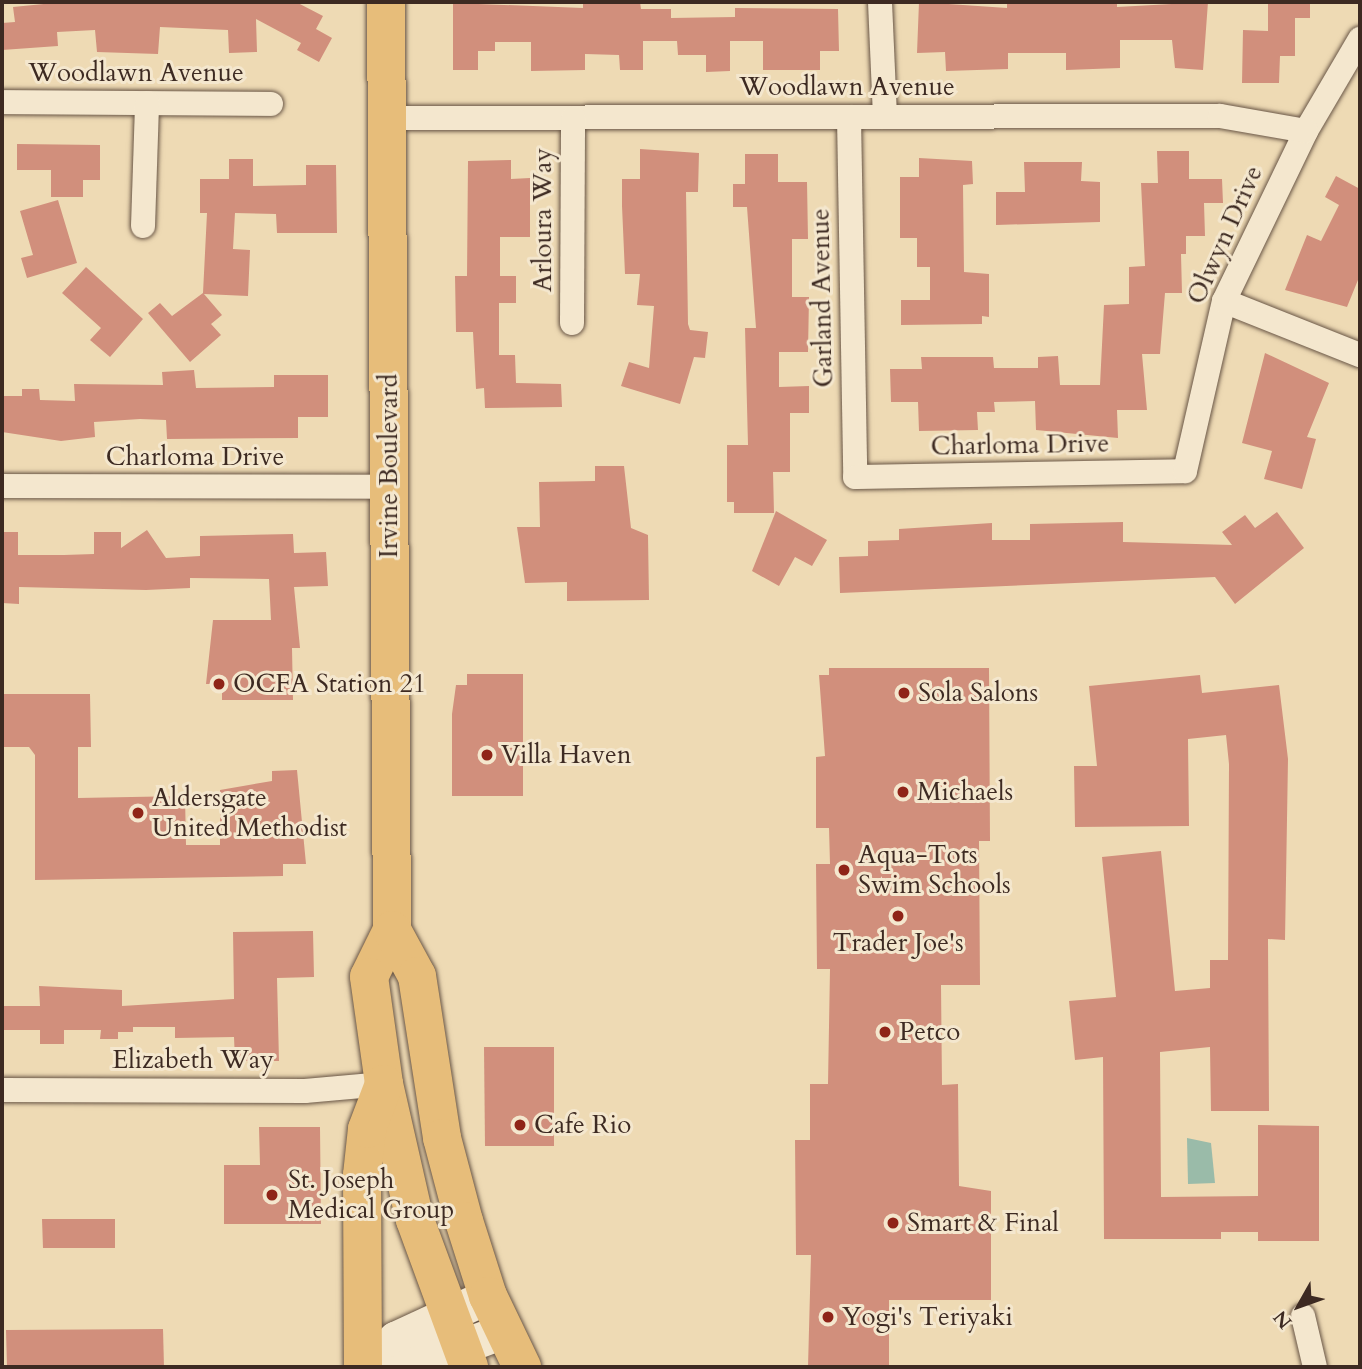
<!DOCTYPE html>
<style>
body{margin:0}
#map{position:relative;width:1362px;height:1369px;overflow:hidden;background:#eedab4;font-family:Cardo,serif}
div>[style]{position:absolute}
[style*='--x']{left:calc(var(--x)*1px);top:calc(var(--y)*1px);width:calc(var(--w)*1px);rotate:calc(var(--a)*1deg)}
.water>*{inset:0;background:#9abba9}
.building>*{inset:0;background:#d18f7c}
.roads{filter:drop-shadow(0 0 2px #695646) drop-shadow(0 0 2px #695646)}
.minor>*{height:24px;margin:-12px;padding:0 12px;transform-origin:12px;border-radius:12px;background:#f4e7ce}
.secondary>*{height:35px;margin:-17.5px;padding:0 17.5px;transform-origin:17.5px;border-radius:17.5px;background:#f4e7ce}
.primary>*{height:38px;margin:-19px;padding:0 19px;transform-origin:19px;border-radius:19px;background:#e7bd7a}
.dots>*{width:19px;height:19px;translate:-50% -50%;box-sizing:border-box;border:4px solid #f4e7ce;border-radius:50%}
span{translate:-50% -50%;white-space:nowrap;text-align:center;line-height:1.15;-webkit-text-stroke:6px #f4e7ce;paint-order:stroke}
.street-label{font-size:26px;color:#3d2a22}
.poi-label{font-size:26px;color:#3d2a22}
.left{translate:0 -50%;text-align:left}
.frame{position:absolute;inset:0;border:4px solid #3d2a22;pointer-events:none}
.north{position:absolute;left:1264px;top:1271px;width:70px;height:70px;-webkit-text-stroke:5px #f4e7ce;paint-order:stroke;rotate:230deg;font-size:19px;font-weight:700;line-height:28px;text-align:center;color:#3d2a22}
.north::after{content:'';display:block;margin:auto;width:24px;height:32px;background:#3d2a22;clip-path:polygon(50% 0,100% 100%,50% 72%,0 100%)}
</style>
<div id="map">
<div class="water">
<i style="clip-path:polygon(1187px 1138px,1211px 1143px,1215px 1183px,1188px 1184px)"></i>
</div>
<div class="building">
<i style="clip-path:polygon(64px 2px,296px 2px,323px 16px,316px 29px,332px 38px,319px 62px,297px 50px,301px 43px,256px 19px,257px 52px,229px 53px,228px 30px,160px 27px,158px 54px,97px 52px,95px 30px,57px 32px,58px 46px,2px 50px,2px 23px,15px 22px,13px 7px)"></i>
<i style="clip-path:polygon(583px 2px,640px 2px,641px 9px,671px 9px,671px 18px,735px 17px,735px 8px,838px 9px,839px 51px,820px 51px,820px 70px,763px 70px,763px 41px,730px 41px,730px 71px,706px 72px,706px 55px,678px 55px,677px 41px,643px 41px,643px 70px,620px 70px,619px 55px,585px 54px,585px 70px,531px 71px,531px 42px,495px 42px,495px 51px,478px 51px,478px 70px,453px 70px,453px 3px,583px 8px)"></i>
<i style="clip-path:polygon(919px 2px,1007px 8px,1007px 2px,1117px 2px,1117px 7px,1208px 2px,1203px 70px,1175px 68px,1172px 40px,1120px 40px,1120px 68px,1066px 70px,1066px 53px,1008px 53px,1008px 69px,946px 71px,945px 52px,917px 53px)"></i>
<i style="clip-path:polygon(1268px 2px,1310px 2px,1310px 18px,1295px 18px,1295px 56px,1280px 56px,1279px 83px,1242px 83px,1243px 30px,1268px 31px)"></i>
<i style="clip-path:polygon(17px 144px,100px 145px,100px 180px,83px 180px,83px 197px,51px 197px,51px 170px,17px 170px)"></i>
<i style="clip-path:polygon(640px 149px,699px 153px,698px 192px,686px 192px,688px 324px,690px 330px,708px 332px,705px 358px,694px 357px,680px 404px,621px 386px,629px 362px,649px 368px,654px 306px,637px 305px,640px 274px,625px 274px,622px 206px,622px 179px,640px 179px)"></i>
<i style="clip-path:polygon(1157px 151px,1189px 151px,1189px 179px,1222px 179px,1223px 203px,1204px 203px,1205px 236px,1186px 236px,1186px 254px,1181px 254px,1182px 293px,1165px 293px,1160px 354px,1142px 354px,1147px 410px,1117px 410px,1118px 438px,1036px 430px,1035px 401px,994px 402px,995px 412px,977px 412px,978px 430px,919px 431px,918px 402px,891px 402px,890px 369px,922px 369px,921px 357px,993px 357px,994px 368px,1038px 368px,1038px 357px,1058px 356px,1060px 385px,1100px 385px,1104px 305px,1129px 304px,1129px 267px,1145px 266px,1141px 183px,1158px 183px)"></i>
<i style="clip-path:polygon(745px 154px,778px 154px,778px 182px,807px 182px,808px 239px,792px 239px,792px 297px,809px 297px,808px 352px,779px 352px,779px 387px,809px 386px,809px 413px,790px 413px,790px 472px,773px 472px,774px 513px,734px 513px,734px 502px,727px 502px,727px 445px,748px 445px,745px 328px,756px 328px,747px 207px,733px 207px,733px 184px,745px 184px)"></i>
<i style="clip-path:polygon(919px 158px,972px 161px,973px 184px,963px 185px,964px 272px,989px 274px,989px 317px,982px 316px,982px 324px,901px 325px,901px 300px,930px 300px,930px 267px,917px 267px,917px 238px,900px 238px,900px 177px,919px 177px)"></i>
<i style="clip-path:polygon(229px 159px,253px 159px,253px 186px,306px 185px,306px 165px,336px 165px,337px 233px,277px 233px,276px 214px,235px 213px,233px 249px,250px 250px,248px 296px,204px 294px,222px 315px,211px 324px,221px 335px,190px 362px,148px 313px,160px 303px,172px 316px,203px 293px,207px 213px,200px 213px,200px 179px,229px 179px)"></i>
<i style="clip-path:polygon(511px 160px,511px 179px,530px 178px,530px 237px,500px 237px,500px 276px,516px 276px,516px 303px,499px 303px,499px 355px,515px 355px,516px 383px,561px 384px,562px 407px,485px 408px,484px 388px,476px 389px,473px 332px,456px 332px,455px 276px,467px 276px,468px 161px)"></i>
<i style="clip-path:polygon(1024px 162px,1082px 162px,1081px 181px,1100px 182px,1100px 222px,996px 225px,996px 192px,1025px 192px)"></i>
<i style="clip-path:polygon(1336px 176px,1360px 189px,1360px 275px,1347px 307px,1285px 290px,1307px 235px,1321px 241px,1339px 205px,1325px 197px)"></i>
<i style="clip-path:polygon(58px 200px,77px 263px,27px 278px,21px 258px,33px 255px,20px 211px)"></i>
<i style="clip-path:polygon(86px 267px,143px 319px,110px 357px,90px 340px,101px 328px,62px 293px)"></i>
<i style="clip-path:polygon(1265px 353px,1329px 383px,1307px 437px,1316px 439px,1302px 489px,1264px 479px,1272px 451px,1242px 443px)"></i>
<i style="clip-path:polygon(194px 370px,196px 388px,274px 387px,274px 375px,328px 375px,328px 417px,298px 417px,298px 438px,167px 439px,166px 420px,140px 419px,94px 422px,95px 437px,61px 441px,2px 432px,2px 396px,22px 396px,22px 389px,39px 389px,40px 400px,75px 401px,74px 384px,163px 385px,162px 372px)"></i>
<i style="clip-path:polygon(595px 466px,624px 466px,631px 528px,648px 535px,649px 600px,567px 601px,567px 582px,525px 583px,517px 527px,540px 527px,539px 482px,595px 481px)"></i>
<i style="clip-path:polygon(776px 511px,827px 540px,812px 566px,795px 557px,779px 586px,752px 571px)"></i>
<i style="clip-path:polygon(1277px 512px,1304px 548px,1235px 604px,1215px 577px,840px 593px,839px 557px,868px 556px,868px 541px,899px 540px,899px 529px,992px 523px,992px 540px,1030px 540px,1030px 524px,1123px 522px,1123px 542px,1232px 545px,1222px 532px,1245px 515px,1255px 528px)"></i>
<i style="clip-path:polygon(147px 530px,166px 558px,200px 556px,200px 536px,293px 534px,294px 553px,326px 552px,328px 586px,294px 587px,300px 648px,292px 648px,293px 700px,222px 700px,222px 684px,206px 684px,213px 620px,271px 620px,269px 579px,190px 578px,190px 588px,146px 590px,19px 587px,19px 604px,2px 603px,2px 532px,18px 532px,18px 555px,64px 555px,94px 554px,94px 532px,121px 532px,121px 548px)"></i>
<i style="clip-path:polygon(829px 668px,989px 668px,990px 841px,979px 841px,980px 985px,941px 985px,942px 1085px,958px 1084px,959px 1186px,991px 1191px,991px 1300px,889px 1300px,889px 1367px,808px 1367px,811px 1255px,796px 1255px,795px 1140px,810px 1140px,810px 1084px,828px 1084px,830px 969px,817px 969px,816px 864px,830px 864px,829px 828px,816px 828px,816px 757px,825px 756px,819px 675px,829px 675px)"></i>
<i style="clip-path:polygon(467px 674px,523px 674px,523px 796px,452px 796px,452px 714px,456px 685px,467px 685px)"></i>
<i style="clip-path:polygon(1200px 675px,1202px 693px,1279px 685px,1288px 759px,1285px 940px,1268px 939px,1269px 1111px,1211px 1111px,1210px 1047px,1160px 1052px,1161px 1197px,1258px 1196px,1258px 1125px,1319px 1126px,1319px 1241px,1258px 1241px,1258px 1232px,1221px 1232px,1221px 1239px,1104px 1239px,1103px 1057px,1075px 1060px,1069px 1001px,1116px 997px,1102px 857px,1161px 851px,1175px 991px,1210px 988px,1210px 960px,1228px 960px,1229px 764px,1226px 735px,1188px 739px,1189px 826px,1075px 827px,1074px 766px,1097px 766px,1089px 686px)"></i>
<i style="clip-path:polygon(2px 694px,90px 694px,91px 747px,78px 747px,78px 798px,185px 796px,186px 845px,220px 845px,220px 790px,272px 781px,272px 771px,297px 770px,306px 864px,283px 864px,283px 876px,35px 880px,35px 755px,29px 747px,2px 747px)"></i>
<i style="clip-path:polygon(313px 931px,314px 977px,277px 978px,279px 1061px,235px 1061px,234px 1037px,175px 1038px,175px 1027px,133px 1027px,133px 1032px,118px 1032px,118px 1039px,100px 1039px,101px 1030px,64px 1030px,64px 1044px,40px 1044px,40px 1030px,2px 1030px,2px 1006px,40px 1006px,39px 986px,122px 990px,122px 1006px,234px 999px,233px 932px)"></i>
<i style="clip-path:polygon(484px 1047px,554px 1047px,554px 1146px,485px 1146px)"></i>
<i style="clip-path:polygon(259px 1127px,320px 1127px,321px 1224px,224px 1224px,224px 1165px,260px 1165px)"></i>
<i style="clip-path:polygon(42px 1219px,115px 1219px,115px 1248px,43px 1248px)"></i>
<i style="clip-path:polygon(163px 1329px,164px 1367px,7px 1367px,6px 1330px)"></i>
</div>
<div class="roads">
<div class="minor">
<i style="--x:880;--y:2;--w:115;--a:87.5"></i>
<i style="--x:2;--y:102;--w:269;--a:0.4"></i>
<i style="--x:849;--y:117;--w:360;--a:89"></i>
<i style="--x:855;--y:477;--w:330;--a:-1"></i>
<i style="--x:1185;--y:471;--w:174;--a:-77.1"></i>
<i style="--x:1224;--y:301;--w:189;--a:-64.2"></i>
<i style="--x:1306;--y:131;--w:107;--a:-59.6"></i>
<i style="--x:386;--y:118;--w:834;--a:-0.14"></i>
<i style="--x:1220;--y:116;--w:87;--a:9.9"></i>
<i style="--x:143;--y:226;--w:123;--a:-88.1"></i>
<i style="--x:1224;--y:301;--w:146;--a:21.7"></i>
<i style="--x:572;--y:323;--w:205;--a:-89.7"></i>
<i style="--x:2;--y:486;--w:387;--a:0.1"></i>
<i style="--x:2;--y:1090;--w:303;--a:0.2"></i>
<i style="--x:305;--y:1091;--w:79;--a:-5.1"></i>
<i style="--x:1303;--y:1316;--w:52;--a:76.8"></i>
</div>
<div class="secondary">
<i style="--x:373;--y:1367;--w:36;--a:-52"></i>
<i style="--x:395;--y:1339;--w:102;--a:-24.8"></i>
<i style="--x:407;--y:1367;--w:103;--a:-20.6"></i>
</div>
<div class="primary">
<i style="--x:386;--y:2;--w:928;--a:89.63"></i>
<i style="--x:392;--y:930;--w:52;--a:116.1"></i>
<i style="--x:369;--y:977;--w:108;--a:82"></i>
<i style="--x:384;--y:1084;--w:139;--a:77.2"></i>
<i style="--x:415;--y:1220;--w:157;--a:69.8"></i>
<i style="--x:392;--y:930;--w:52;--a:61.5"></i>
<i style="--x:417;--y:976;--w:164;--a:81.2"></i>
<i style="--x:442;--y:1138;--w:86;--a:75.2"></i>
<i style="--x:464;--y:1221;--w:79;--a:72.3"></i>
<i style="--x:488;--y:1296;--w:79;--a:64.4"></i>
<i style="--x:363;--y:1367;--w:192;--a:-90.3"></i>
<i style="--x:362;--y:1175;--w:46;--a:-83.8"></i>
<i style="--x:367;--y:1129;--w:48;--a:-69.3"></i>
</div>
</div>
<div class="dots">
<i style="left:219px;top:684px;background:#8f2418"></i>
<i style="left:904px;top:693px;background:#8f2418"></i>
<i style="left:487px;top:755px;background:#8f2418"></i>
<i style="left:903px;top:792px;background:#8f2418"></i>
<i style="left:138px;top:813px;background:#8f2418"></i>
<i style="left:844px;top:870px;background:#8f2418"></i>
<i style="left:898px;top:916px;background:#8f2418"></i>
<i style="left:885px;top:1032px;background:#8f2418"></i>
<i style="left:520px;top:1125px;background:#8f2418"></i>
<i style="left:272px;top:1195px;background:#8f2418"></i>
<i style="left:893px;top:1223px;background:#8f2418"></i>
<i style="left:828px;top:1317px;background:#8f2418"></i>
</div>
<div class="street-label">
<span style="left:136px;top:73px">Woodlawn Avenue</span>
<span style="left:847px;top:87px">Woodlawn Avenue</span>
<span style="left:543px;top:220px;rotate:-90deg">Arloura Way</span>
<span style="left:1225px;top:235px;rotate:-66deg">Olwyn Drive</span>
<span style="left:822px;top:298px;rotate:-91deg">Garland Avenue</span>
<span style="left:1020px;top:445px;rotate:-1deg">Charloma Drive</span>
<span style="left:195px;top:457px">Charloma Drive</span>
<span style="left:389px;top:466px;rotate:-90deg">Irvine Boulevard</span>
<span style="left:193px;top:1060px">Elizabeth Way</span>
</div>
<div class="poi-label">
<span class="left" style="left:233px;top:684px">OCFA Station 21</span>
<span class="left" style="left:918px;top:693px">Sola Salons</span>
<span class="left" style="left:501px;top:755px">Villa Haven</span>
<span class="left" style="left:917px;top:792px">Michaels</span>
<span class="left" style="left:152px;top:813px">Aldersgate<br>United Methodist</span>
<span class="left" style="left:858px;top:870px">Aqua-Tots<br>Swim Schools</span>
<span style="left:898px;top:943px">Trader Joe's</span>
<span class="left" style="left:899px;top:1032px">Petco</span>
<span class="left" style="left:534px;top:1125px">Cafe Rio</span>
<span class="left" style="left:288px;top:1195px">St. Joseph<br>Medical Group</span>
<span class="left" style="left:907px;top:1223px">Smart &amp; Final</span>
<span class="left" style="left:842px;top:1317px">Yogi's Teriyaki</span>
</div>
<div class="frame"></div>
<div class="north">N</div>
</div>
